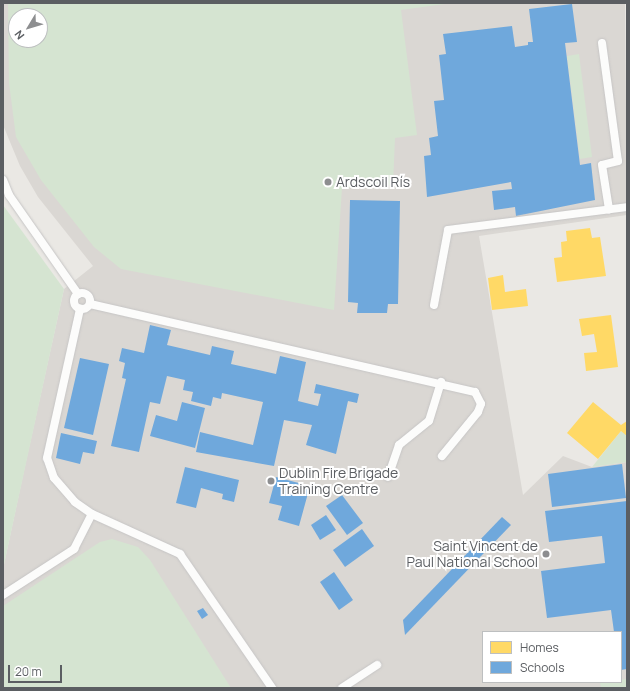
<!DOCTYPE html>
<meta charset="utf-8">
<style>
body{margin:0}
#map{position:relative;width:630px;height:691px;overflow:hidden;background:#eae8e4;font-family:Manrope,sans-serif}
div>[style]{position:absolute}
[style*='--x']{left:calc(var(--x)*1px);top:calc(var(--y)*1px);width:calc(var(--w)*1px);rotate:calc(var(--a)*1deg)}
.education>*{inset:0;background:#dad7d3}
.green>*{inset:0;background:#d5e4d1}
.homes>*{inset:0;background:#ffd966}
.schools>*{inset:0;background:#6fa8dc}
.roads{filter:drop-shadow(0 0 1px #c6c5c5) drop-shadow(0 0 1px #c6c5c5)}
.service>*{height:8px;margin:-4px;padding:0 4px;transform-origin:4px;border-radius:4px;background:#fcfcfb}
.service>.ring{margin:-4px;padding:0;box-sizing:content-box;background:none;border:8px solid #fcfcfb;border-radius:50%}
.dots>*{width:11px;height:11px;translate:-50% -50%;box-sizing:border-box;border:2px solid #fff;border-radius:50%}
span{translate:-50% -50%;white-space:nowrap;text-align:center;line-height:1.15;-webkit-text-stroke:4px #fff;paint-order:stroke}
.poi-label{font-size:14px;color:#5b5e62}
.left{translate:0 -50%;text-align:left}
.right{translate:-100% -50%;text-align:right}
.frame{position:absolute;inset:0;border:4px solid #5b5e62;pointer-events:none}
.legend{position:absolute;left:482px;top:631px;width:140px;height:52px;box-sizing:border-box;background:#fff;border:1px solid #bdbfc0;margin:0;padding:5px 7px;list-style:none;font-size:12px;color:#5b5e62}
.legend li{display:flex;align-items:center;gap:8px;height:20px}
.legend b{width:20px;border:1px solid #bdbfc0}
.north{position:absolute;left:8px;top:8px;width:40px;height:40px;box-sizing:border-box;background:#fff;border:1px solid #bdbfc0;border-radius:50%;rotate:232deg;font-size:11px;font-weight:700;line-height:16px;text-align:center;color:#5b5e62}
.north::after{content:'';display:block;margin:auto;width:14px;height:18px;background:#8d8e90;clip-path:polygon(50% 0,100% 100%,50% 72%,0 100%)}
.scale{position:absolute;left:8px;top:665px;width:54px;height:18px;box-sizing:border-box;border:2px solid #5b5e62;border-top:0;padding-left:5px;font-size:12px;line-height:14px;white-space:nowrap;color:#5b5e62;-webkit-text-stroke:3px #fff;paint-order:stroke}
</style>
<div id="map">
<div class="education">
<i style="clip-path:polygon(evenodd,3px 3px,625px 3px,627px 215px,479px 236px,523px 495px,563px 456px,592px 467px,627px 462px,627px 688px,3px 688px,3px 569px,25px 466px,64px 289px,93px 266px,38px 197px,20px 166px,3px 125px,3px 3px,16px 16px,40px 16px,40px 40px,16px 40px,16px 16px,3px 3px,483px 632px,621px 632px,621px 682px,483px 682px,483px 632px)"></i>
</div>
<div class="green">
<i style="clip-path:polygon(evenodd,8px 3px,452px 3px,401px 10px,417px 135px,395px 138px,393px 185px,342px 188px,334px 310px,121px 269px,94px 247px,41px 180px,16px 137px,9px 83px,8px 3px,16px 16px,40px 16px,40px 40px,16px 40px,16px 16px)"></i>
<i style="clip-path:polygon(579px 54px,592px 157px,580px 159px,567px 56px)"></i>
<i style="clip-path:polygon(3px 205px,64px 289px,3px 569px)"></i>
<i style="clip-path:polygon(621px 431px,627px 435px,627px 462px,592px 467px)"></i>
<i style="clip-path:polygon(112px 539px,138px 547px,150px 560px,231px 688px,3px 688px,3px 606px,100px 542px)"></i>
<i style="clip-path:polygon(627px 679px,627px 688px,601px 688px,600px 682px)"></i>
</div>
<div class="homes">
<i style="clip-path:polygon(590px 228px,592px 238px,600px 237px,606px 276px,557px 282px,554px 258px,562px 257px,561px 242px,567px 241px,566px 231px)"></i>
<i style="clip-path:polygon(503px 275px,505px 292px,526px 289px,528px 306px,492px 310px,488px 278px)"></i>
<i style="clip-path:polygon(611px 315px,618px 367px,586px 371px,584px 353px,597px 352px,594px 334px,582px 336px,579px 319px)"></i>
<i style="clip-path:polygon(593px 402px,621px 425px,627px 421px,627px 436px,621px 431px,598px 459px,567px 433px)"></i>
</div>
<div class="schools">
<i style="clip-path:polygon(572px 4px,577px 42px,565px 43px,580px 165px,591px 163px,595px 200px,516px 216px,515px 207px,494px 210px,492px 191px,512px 189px,511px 182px,427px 197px,424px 156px,431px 155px,429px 138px,438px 136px,434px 101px,444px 100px,439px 55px,446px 54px,443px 34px,512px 26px,515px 47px,528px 45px,528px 42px,533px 42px,529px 9px)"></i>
<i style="clip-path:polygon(350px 200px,400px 201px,398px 304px,388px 304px,387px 313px,357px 313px,358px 303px,348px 302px)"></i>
<i style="clip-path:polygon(150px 325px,171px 330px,167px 345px,210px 355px,212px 346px,234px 351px,231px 364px,276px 374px,280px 356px,306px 362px,298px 401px,318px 406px,321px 394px,314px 393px,316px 384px,359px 394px,357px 403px,348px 401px,336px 454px,306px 445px,312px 425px,284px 420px,274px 466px,196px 452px,200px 432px,253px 445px,263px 402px,222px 393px,221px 399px,213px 397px,211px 406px,191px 401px,193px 392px,183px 390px,185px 380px,167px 376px,160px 404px,150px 402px,139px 452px,111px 446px,126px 379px,122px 378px,125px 363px,119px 361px,122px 348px,144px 353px)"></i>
<i style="clip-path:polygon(80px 358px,109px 364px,93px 435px,64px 428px)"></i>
<i style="clip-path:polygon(182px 402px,205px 408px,195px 448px,150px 436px,156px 415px,177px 421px)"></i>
<i style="clip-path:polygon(61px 433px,97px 441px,94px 454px,83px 452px,80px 464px,56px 458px)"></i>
<i style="clip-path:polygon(622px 464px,626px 498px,552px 507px,548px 474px)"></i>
<i style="clip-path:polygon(185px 467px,239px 480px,234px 502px,222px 499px,223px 494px,201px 488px,196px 508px,176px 503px)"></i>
<i style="clip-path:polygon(276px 477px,310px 486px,299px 526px,278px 520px,282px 506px,269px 503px)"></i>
<i style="clip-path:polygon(342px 495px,363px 523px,347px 535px,326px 506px)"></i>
<i style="clip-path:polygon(627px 501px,627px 669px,621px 670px,621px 632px,614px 632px,611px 610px,547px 618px,541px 571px,605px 563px,602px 536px,549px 542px,545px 511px)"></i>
<i style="clip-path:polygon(326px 515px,336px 530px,320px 540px,311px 525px)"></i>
<i style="clip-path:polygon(502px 517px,511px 525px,405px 635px,403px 620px)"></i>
<i style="clip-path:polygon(362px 529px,374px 546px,345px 567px,333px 550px)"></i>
<i style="clip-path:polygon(334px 572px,353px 600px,339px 610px,320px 582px)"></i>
<i style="clip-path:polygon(203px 608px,208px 615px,202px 619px,197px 611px)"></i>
</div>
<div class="roads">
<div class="service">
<i style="--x:602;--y:43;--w:119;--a:82.3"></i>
<i style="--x:618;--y:161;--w:16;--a:166"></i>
<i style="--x:602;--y:165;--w:45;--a:81"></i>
<i style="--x:3;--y:180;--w:16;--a:68"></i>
<i style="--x:9;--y:195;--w:121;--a:55.1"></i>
<i class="ring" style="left:74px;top:293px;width:8px;height:8px"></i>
<i style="--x:90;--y:304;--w:395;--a:12.9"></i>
<i style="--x:475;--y:392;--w:13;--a:63"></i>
<i style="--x:481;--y:404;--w:9;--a:111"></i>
<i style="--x:478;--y:412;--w:57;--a:129.3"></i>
<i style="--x:434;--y:305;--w:76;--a:-79.4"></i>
<i style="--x:448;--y:230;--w:180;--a:-7.3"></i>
<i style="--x:388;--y:477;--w:34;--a:-71"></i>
<i style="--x:399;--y:445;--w:38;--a:-39"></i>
<i style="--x:429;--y:421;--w:41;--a:-72.9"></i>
<i style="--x:92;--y:514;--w:97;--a:24.4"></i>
<i style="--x:180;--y:554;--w:163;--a:55.5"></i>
<i style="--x:3;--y:595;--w:85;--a:-32.9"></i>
<i style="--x:74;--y:549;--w:39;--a:-63"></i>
<i style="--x:92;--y:514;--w:21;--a:-145"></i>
<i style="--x:75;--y:502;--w:32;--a:-131"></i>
<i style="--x:54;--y:478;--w:21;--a:-109"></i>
<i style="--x:47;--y:458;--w:153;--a:-77.5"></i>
<i style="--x:342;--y:688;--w:42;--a:-33.3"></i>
</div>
</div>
<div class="dots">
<i style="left:328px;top:182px;background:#8d8e90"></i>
<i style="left:271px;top:481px;background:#8d8e90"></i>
<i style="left:546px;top:554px;background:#8d8e90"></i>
</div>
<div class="poi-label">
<span class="left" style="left:336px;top:182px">Ardscoil Rís</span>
<span class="left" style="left:279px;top:481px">Dublin Fire Brigade<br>Training Centre</span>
<span class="right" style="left:538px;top:554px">Saint Vincent de<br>Paul National School</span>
</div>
<div class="frame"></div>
<ul class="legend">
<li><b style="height:11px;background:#ffd966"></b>Homes</li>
<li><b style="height:11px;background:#6fa8dc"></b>Schools</li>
</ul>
<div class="north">N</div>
<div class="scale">20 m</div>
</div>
